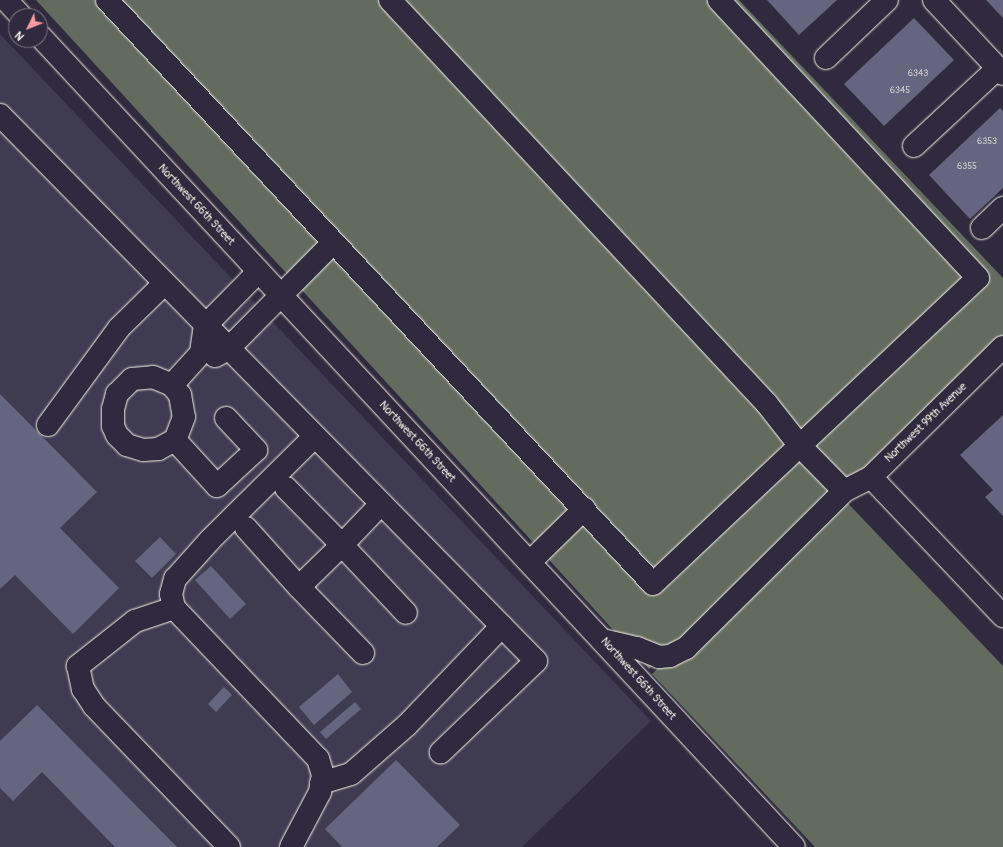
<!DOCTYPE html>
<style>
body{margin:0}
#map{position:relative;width:1003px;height:847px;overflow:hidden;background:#2f2a3d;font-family:Pangolin,sans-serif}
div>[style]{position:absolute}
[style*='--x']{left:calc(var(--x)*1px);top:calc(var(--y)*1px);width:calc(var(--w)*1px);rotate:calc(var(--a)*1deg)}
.built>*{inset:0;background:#3f3c51}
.green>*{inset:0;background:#636b5f}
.building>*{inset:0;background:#65657f}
.roads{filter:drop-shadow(0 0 1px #f4f1e8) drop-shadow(0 0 1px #f4f1e8)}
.minor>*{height:22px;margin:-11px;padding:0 11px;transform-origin:11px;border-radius:11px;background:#2f2a3d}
span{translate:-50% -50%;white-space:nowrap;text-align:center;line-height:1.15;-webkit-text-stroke:3.5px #2f2a3d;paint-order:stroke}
.number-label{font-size:9px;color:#d0cece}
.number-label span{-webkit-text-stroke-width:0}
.street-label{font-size:11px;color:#f4f1e8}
.north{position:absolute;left:8px;top:8px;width:40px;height:40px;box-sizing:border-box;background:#2f2a3d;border:1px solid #7e7a81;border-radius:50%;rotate:227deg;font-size:11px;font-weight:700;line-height:16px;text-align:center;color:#f4f1e8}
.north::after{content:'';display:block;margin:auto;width:14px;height:18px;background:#ff9aa2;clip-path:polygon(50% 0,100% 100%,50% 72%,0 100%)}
</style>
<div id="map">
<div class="built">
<i style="clip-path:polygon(0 34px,651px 721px,522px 847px,0 847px)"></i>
</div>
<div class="green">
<i style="clip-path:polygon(36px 0,739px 0,1003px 278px,1003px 346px,840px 495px,1003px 666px,1003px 847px,815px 847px,652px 674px,818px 515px,649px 669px)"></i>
</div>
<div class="building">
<i style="clip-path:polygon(767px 0,837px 0,799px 35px)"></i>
<i style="clip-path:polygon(986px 0,1003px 0,1003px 18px)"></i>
<i style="clip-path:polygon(914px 18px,954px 60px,884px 126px,844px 84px)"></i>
<i style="clip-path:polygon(1000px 108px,1003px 111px,1003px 188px,970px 219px,929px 175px)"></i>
<i style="clip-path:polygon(0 394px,97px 492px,60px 528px,119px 588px,73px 634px,15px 575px,0 589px)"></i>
<i style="clip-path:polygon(1003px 415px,1003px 516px,985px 497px,993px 490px,960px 455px)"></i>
<i style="clip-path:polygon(160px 537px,176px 554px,152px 578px,135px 561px)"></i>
<i style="clip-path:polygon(211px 566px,246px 604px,230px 619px,195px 580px)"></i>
<i style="clip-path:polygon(338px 674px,352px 692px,314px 725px,299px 707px)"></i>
<i style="clip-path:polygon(224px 687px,232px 695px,216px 712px,208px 704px)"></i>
<i style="clip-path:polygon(355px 702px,361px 709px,326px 739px,320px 732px)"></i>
<i style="clip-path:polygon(37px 705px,177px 847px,115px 847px,42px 772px,13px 801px,0 788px,0 741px)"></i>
<i style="clip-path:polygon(396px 760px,460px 825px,437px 847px,342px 847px,325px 829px)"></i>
</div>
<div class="roads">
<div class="minor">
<i style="--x:6;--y:0;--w:22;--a:47"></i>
<i style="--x:107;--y:0;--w:799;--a:46.93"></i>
<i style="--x:653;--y:584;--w:446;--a:-43.3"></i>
<i style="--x:978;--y:278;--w:380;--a:-133"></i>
<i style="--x:390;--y:0;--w:553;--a:46.98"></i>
<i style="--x:767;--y:404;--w:53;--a:51.8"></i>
<i style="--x:800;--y:446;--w:63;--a:45.6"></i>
<i style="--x:934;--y:0;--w:101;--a:47"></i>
<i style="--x:40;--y:36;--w:1107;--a:47.09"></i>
<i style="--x:826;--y:58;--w:84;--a:-43.6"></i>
<i style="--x:0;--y:115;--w:765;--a:45.53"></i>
<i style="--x:536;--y:661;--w:132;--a:136.2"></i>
<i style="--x:914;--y:146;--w:115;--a:-42.9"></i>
<i style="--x:982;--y:228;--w:29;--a:-44"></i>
<i style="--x:215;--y:356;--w:15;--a:-28"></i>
<i style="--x:228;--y:349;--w:149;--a:-45.3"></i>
<i style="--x:172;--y:385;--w:13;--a:51"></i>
<i style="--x:180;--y:395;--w:22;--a:80"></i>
<i style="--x:184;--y:417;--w:25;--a:111"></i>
<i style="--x:226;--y:418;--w:44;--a:46.8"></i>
<i style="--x:256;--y:450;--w:53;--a:137.3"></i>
<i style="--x:217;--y:486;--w:62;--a:-132.4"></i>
<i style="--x:175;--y:440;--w:19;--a:152"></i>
<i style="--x:158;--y:449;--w:15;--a:176"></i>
<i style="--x:143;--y:450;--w:17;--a:-163"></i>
<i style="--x:127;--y:445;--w:14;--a:-135"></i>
<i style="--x:117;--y:435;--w:10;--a:-114"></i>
<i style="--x:113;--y:426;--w:17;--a:-90"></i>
<i style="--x:113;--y:409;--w:16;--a:-75"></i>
<i style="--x:117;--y:394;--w:21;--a:-45"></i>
<i style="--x:132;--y:379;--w:21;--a:-5"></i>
<i style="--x:153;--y:377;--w:21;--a:23"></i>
<i style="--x:172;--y:385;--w:43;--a:-47.8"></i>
<i style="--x:201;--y:353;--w:27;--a:-82"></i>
<i style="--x:205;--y:326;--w:76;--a:-45.5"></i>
<i style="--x:48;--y:425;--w:120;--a:-53.8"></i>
<i style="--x:119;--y:328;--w:63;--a:-44.4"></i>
<i style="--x:871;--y:477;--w:192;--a:46.5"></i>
<i style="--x:286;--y:488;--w:80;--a:45.5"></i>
<i style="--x:342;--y:545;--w:60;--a:135.7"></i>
<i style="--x:299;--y:587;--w:92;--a:45.9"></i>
<i style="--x:381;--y:504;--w:57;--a:133.6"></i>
<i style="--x:342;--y:545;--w:93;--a:46.7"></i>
<i style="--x:246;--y:528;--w:79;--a:48.1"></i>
<i style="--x:530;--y:562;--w:76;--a:-44.5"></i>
<i style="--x:174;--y:608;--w:41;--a:161.6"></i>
<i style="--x:135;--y:621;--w:73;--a:141.7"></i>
<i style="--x:78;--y:666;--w:24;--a:78"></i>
<i style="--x:83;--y:689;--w:20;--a:57"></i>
<i style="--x:94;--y:706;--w:195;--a:46.2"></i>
<i style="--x:602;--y:640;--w:36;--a:13"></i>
<i style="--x:637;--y:648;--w:24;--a:22"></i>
<i style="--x:659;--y:657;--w:11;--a:-5"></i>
<i style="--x:670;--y:656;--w:18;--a:-27"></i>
<i style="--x:686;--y:648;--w:223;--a:-44.8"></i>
<i style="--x:844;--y:491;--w:30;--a:-27"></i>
<i style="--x:871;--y:477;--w:185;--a:-44.6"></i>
<i style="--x:321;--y:783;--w:31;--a:-17"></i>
<i style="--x:351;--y:774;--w:74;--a:-41.2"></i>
<i style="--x:407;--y:725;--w:137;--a:-46.2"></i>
<i style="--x:291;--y:847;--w:62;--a:-62.2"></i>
<i style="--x:320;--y:792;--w:17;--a:-80"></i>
<i style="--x:323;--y:775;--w:17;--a:-107"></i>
<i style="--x:318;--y:759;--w:209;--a:-133.6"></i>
<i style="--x:174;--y:608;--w:14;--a:-102"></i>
<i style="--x:171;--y:594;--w:16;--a:-75"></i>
<i style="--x:175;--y:579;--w:52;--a:-48.1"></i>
<i style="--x:210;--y:540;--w:146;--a:-44.7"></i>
</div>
</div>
<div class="number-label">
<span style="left:918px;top:74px">6343</span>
<span style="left:900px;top:91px">6345</span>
<span style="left:987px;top:142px">6353</span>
<span style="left:967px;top:167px">6355</span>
</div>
<div class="street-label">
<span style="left:196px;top:205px;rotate:47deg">Northwest 66th Street</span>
<span style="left:926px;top:423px;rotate:-44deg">Northwest 99th Avenue</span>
<span style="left:417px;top:442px;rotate:47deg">Northwest 66th Street</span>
<span style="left:638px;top:679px;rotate:48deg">Northwest 66th Street</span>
</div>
<div class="north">N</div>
</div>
